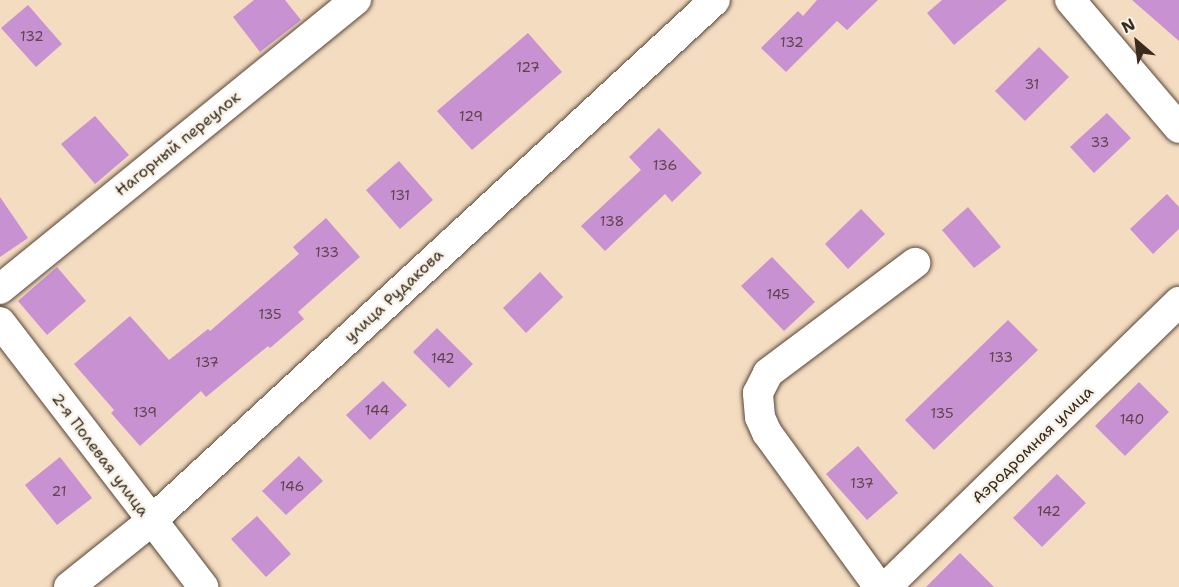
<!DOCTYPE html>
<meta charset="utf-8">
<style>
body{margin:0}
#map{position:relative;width:1179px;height:587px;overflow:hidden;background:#f4dcc1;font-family:"Shantell Sans",sans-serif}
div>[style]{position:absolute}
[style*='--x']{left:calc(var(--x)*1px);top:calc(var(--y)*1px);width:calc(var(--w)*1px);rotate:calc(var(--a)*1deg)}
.building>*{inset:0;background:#c891d2}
.roads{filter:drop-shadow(0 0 2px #574536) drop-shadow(0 0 2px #574536)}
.minor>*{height:30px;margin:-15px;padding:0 15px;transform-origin:15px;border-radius:15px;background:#fff}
span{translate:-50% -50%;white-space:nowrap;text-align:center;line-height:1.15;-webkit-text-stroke:5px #f7f3e8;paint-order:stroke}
.number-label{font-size:14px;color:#5e444b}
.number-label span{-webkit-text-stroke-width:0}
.street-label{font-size:16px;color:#3b2a1e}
.north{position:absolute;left:1107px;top:12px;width:60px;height:60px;-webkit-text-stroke:4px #f7f3e8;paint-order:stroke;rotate:332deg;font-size:16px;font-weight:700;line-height:24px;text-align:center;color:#3b2a1e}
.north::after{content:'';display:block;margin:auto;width:21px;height:27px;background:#3b2a1e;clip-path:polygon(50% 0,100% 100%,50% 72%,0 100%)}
</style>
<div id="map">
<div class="building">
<i style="clip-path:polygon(254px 0,285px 0,301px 20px,260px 52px,233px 17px)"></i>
<i style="clip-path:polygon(817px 0,878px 0,847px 30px,837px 21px,786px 72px,761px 48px,798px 11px,803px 16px)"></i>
<i style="clip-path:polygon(942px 0,1007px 0,954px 45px,927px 13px)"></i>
<i style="clip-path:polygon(1132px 0,1179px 0,1179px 41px)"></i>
<i style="clip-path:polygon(28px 5px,62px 44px,36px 67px,1px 28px)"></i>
<i style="clip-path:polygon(528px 33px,562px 72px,472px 150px,437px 111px)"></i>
<i style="clip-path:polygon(1039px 47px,1069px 77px,1025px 121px,995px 91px)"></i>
<i style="clip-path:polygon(1107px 113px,1131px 138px,1094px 173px,1070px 147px)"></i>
<i style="clip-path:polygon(95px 116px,129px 155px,95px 184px,61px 144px)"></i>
<i style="clip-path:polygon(659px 128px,702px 173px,672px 202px,665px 194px,605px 251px,581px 226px,641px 170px,629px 157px)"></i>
<i style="clip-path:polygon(399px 161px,433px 200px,400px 229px,366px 190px)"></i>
<i style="clip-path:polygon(1167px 194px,1179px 207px,1179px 229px,1153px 254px,1130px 229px)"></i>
<i style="clip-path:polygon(0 197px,28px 238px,0 257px)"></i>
<i style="clip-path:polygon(968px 207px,1001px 247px,974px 268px,942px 230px)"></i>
<i style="clip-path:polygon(861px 209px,885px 234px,848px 269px,825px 244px)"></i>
<i style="clip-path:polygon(326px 218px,360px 257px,298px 312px,304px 319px,270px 348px,268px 346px,206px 397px,201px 391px,140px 446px,111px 413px,114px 410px,74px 364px,130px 316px,169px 360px,208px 329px,210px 331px,299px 254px,293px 247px)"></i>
<i style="clip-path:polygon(772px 257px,815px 302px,784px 331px,741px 286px)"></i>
<i style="clip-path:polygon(57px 267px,86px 301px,47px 335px,18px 301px)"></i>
<i style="clip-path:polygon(540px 272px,563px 297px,526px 333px,503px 308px)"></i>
<i style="clip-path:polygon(1008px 320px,1038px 350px,934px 450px,905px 420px)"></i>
<i style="clip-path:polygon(437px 328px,473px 364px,449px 388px,413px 352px)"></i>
<i style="clip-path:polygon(383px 381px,407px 405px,370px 440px,346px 415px)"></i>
<i style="clip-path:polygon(1139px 382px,1169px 412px,1125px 456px,1095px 426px)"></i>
<i style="clip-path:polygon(858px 446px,898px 493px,867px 520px,826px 474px)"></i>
<i style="clip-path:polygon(299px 456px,323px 481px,286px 515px,262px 491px)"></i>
<i style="clip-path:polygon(60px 457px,92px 498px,57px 525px,25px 485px)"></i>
<i style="clip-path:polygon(1057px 474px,1086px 503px,1042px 547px,1013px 518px)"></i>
<i style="clip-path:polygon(257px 516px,291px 554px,266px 577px,231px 539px)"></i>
<i style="clip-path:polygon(960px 553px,994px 587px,926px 587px)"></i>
</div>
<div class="roads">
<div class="minor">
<i style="--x:1070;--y:0;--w:168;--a:49.6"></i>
<i style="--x:0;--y:289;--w:459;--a:-39.1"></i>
<i style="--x:0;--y:322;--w:334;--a:52.5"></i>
<i style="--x:69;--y:587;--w:104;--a:-38.7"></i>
<i style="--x:150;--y:522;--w:769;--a:-42.73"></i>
<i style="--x:879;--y:587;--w:190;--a:-126"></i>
<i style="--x:767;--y:433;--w:17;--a:-114"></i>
<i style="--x:760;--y:417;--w:24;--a:-95"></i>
<i style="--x:758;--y:393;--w:22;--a:-63"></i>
<i style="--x:768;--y:373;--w:184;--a:-36.8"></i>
<i style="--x:886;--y:587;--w:409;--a:-44.2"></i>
</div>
</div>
<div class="number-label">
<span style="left:32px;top:36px">132</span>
<span style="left:792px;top:42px">132</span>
<span style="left:528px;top:67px">127</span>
<span style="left:1032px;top:84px">31</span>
<span style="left:471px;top:116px">129</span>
<span style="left:1100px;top:142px">33</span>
<span style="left:665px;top:165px">136</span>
<span style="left:400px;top:195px">131</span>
<span style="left:612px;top:221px">138</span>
<span style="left:327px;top:252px">133</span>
<span style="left:778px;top:294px">145</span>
<span style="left:270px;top:314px">135</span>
<span style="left:1001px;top:357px">133</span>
<span style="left:443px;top:358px">142</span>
<span style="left:207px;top:362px">137</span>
<span style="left:377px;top:410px">144</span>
<span style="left:145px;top:412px">139</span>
<span style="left:942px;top:413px">135</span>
<span style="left:1132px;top:419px">140</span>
<span style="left:862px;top:483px">137</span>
<span style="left:292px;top:486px">146</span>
<span style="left:59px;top:491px">21</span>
<span style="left:1049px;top:511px">142</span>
</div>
<div class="street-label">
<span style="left:178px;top:144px;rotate:-39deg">Нагорный переулок</span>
<span style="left:394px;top:296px;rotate:-43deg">улица Рудакова</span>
<span style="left:1033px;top:445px;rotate:-44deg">Аэродромная улица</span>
<span style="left:100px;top:455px;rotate:53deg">2-я Полевая улица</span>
</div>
<div class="north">N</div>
</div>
